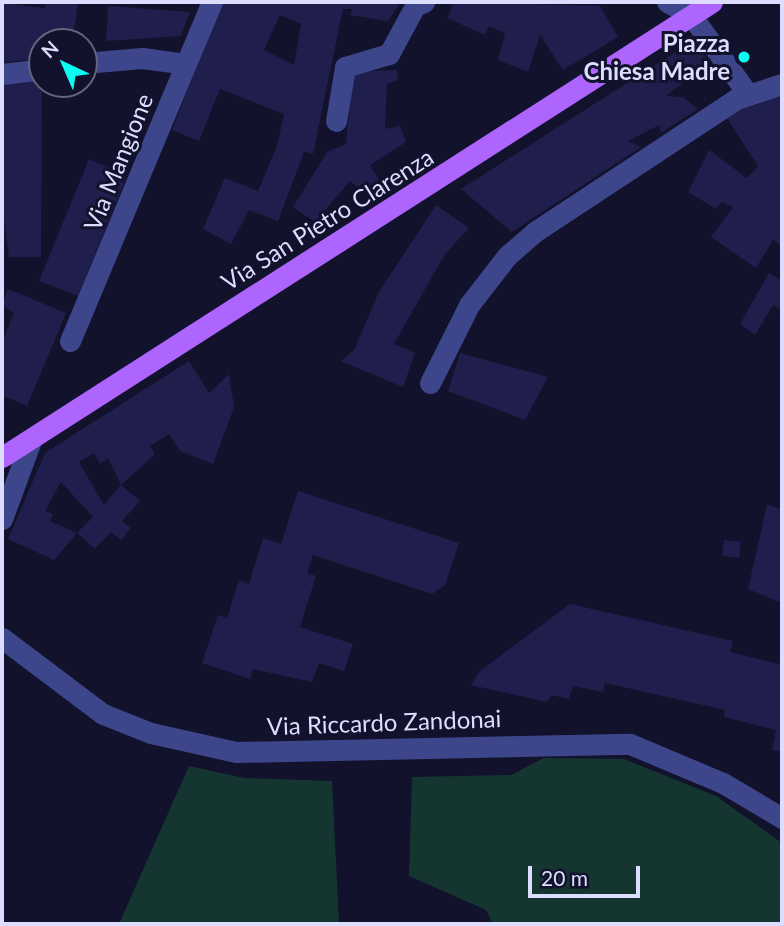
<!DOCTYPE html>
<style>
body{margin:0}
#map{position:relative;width:784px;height:926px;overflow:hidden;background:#12122c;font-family:Lato,sans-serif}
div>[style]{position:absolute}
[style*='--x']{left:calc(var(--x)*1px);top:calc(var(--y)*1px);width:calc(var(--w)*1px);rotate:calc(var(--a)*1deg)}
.green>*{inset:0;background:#153630}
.building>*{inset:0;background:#201e4d}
.minor>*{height:21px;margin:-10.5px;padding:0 10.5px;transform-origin:10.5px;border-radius:10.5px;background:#3d468b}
.major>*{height:21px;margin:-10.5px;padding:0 10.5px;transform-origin:10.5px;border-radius:10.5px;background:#ae65fe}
.dots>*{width:19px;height:19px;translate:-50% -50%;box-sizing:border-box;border:4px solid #12122c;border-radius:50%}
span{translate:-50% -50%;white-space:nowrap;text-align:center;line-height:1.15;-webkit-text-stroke:6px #12122c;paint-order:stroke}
.poi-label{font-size:24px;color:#dddeff;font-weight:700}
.right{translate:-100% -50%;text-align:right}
.street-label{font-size:24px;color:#dddeff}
.frame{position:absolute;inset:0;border:4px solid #dddeff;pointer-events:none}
.north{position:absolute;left:28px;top:28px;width:70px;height:70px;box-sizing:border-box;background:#12122c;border:2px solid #636480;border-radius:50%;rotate:316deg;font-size:19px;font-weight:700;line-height:28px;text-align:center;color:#dddeff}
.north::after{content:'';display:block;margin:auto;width:24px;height:32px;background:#0bfdf2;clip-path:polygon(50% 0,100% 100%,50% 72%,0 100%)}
.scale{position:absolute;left:528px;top:866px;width:112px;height:32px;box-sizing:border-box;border:4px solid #dddeff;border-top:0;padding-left:9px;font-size:21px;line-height:24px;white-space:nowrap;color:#dddeff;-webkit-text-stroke:5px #12122c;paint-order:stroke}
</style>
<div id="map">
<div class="green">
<i style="clip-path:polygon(544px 758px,624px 759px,716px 796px,782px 843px,782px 924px,493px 924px,486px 910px,409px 876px,412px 777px,511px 775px)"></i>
<i style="clip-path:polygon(189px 766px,244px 778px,332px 781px,339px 924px,119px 924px)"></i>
</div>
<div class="building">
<i style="clip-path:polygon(47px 2px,78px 4px,72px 42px,42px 42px,42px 58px,2px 63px,2px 3px,44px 8px)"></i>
<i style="clip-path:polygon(evenodd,222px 2px,401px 2px,388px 21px,350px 15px,352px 9px,343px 9px,313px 154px,304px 152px,278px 221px,249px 210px,231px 244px,203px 229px,225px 178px,258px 191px,277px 146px,284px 114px,220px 89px,199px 141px,172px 130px,222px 2px,280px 15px,301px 24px,294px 65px,264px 50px,280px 15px)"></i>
<i style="clip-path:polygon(454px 2px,600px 6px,618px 37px,563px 70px,540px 35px,528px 72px,498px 60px,505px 33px,489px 26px,485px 35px,447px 18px)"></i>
<i style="clip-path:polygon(108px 6px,190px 12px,181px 36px,106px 41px)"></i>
<i style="clip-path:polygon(693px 41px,710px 62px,666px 96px,683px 97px,698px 109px,661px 133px,659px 125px,628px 141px,641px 147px,512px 232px,461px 189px)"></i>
<i style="clip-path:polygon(397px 70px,398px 80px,387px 84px,385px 129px,400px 126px,406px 142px,370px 165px,381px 182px,365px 193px,350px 181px,315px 222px,293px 207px,327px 152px,346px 144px,352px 72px)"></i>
<i style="clip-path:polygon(42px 75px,41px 257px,9px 257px,2px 201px,2px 83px)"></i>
<i style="clip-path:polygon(782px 96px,782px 246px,773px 240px,756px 268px,711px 237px,733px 207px,722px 202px,716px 209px,688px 192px,709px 150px,747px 178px,758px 166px,726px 117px,742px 106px)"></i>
<i style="clip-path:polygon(89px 159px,127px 175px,78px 296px,39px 281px)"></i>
<i style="clip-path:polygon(436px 205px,469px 228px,445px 254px,394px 344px,415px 353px,403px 387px,341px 361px,354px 350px,379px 292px)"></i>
<i style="clip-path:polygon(769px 273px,782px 281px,782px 310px,773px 305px,755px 335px,740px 324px)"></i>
<i style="clip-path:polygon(8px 289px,66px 313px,27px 406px,4px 396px,2px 401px,2px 342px,14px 313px,2px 305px)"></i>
<i style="clip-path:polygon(460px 353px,548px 377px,525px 420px,448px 391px)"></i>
<i style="clip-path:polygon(evenodd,189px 361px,209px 393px,229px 374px,234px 407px,213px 464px,180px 451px,169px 434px,150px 446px,155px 454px,121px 485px,140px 501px,122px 521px,131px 528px,121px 540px,111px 532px,95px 549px,77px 533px,93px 517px,61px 482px,45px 511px,53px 514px,50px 521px,77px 533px,54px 560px,8px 539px,45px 453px,189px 361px,94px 453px,100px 464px,108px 458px,121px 485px,104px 505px,79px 462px,94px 453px)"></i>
<i style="clip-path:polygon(298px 491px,459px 543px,445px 585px,432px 594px,313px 555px,307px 573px,316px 576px,300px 627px,353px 644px,344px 671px,319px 663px,312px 682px,253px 669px,250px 679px,202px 663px,218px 615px,227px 618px,239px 580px,249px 584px,263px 538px,281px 544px)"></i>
<i style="clip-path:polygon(767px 505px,782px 509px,782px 603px,748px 589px)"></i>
<i style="clip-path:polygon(724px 540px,741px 542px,739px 558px,722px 556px)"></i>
<i style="clip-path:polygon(570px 604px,733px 641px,730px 652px,782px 665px,782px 752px,772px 750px,776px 730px,724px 717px,725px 710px,605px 683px,603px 692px,573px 686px,569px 699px,551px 695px,547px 702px,471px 685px,479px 672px)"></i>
</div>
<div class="minor">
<i style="--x:667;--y:2;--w:27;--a:28"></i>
<i style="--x:691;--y:15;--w:96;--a:54.3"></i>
<i style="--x:84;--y:63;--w:58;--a:-4.9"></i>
<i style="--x:142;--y:58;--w:44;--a:7.8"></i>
<i style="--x:2;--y:74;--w:40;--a:-7.1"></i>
<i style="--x:336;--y:121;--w:55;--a:-80.5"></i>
<i style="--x:345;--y:67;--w:46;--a:-16.5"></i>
<i style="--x:389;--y:54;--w:55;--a:-61.6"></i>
<i style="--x:415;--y:6;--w:10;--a:-24"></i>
<i style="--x:70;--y:341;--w:368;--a:-67.3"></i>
<i style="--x:430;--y:383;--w:87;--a:-63.4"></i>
<i style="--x:469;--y:305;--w:62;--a:-52.2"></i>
<i style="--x:507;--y:256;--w:38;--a:-41"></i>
<i style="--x:536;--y:231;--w:240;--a:-33.4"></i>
<i style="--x:736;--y:99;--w:48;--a:-18.1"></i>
<i style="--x:2;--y:519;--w:86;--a:-69.7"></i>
<i style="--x:2;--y:638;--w:126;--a:37"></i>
<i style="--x:103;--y:714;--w:52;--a:21.6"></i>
<i style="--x:151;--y:733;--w:87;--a:12.6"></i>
<i style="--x:236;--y:752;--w:394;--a:-1.2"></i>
<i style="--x:630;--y:744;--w:101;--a:22.8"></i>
<i style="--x:723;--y:783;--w:69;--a:30.7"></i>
</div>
<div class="major">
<i style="--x:2;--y:457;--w:843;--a:-32.65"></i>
</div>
<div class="dots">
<i style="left:744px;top:57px;background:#0bfdf2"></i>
</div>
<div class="poi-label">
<span class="right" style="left:730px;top:57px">Piazza<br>Chiesa Madre</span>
</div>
<div class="street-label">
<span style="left:118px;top:162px;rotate:-68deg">Via Mangione</span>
<span style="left:327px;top:219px;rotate:-32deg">Via San Pietro Clarenza</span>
<span style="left:384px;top:722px;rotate:-2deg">Via Riccardo Zandonai</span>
</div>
<div class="frame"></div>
<div class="north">N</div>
<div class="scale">20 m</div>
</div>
